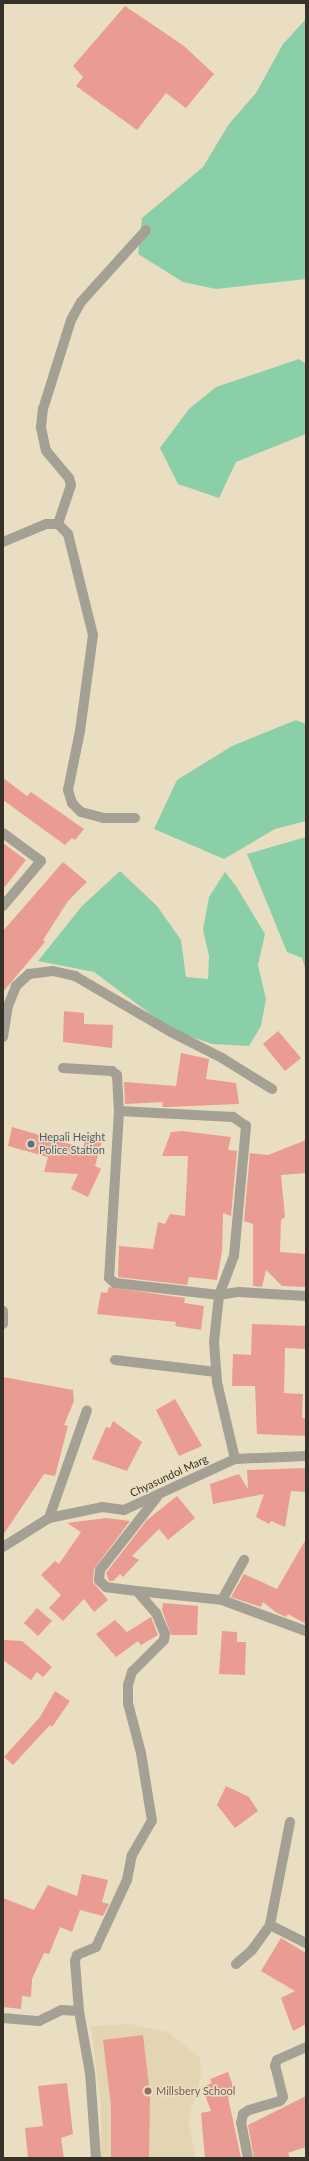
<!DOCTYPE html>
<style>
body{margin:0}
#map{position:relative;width:309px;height:2161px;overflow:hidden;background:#eadec2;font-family:Lato,sans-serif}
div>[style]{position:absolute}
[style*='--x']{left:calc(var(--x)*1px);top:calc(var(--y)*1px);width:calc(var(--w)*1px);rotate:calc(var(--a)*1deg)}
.built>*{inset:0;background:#e4d5b2}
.green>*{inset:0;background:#8acfa7}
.building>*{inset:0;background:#ea9b92}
.minor>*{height:10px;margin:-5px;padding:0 5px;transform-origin:5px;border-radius:5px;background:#a5a094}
.dots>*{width:11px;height:11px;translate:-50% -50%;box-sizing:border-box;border:2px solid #eadec2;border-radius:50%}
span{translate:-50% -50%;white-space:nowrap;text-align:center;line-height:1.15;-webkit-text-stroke:3px #eadec2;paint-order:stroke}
.service-label{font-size:11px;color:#4e5e75}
.left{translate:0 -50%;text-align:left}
.street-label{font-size:11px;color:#373228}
.education-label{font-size:11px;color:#785e54}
.frame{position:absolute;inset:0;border:4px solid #373228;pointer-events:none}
</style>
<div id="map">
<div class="built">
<i style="clip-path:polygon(130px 2024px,168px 2032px,200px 2058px,201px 2076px,188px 2121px,196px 2158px,101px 2158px,101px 2106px,91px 2026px)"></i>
</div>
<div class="green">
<i style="clip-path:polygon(306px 19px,306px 279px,216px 289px,183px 282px,138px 254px,142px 218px,203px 167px,229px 124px,256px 93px,283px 44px)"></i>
<i style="clip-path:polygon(299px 359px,306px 364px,306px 434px,236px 462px,219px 498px,178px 484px,160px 448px,189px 409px,216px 387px)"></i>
<i style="clip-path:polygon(296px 720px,306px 724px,306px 821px,275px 829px,224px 859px,154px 829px,177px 780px,232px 746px)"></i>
<i style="clip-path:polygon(306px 837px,306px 971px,302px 958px,287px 952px,247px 854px)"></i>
<i style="clip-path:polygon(120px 871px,157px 906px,181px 940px,186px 977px,208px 979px,209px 956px,203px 930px,209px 897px,225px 872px,236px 886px,265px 934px,258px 965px,266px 999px,261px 1026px,249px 1046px,212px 1044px,172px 1030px,94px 972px,38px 961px,82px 906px)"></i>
</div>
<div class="building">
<i style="clip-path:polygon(125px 6px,184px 46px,214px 74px,186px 108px,166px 93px,137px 130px,76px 86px,83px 77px,73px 66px)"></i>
<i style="clip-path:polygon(3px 778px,27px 796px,31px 792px,84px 829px,75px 840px,72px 838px,65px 845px,3px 800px)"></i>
<i style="clip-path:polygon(3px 843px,26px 860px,3px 889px)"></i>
<i style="clip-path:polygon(63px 862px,87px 882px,68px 901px,43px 940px,45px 942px,3px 992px,3px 931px)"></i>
<i style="clip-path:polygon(64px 1011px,84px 1013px,84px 1024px,113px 1025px,112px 1048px,63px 1042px)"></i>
<i style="clip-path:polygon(278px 1031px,301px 1058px,285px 1071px,263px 1044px)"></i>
<i style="clip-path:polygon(181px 1053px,209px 1059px,206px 1079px,236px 1083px,239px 1104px,168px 1107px,162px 1107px,163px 1102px,125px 1104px,124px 1082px,176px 1086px)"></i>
<i style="clip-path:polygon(12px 1127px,83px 1148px,87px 1133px,103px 1138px,95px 1166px,101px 1169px,88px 1197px,71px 1189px,78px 1174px,44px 1172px,48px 1157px,8px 1146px)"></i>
<i style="clip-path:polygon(182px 1131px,231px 1137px,228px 1150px,237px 1151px,231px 1216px,223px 1213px,222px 1251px,217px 1280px,189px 1277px,187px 1285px,118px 1277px,119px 1246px,153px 1249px,158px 1222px,165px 1224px,170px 1214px,185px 1216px,188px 1156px,162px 1156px,171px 1132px)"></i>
<i style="clip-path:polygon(306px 1140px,306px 1173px,281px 1175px,285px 1217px,281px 1220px,280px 1252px,306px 1254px,306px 1287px,282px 1286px,266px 1270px,262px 1287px,253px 1286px,253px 1224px,244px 1221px,250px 1153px,268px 1155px)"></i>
<i style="clip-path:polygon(109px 1287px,185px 1298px,184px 1303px,204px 1306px,201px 1330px,175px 1326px,176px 1322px,97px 1314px,101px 1292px,107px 1293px)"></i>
<i style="clip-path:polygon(252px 1324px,306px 1326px,306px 1349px,285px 1348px,284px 1393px,303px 1394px,302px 1418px,306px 1418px,306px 1436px,257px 1434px,255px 1386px,232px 1386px,233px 1354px,251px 1355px)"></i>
<i style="clip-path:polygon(3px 1377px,73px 1390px,74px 1401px,64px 1425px,68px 1426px,55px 1476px,44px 1474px,3px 1535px)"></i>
<i style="clip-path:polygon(175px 1399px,202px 1446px,179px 1456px,156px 1410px)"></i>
<i style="clip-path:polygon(113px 1421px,142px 1442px,127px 1471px,92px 1459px,106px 1427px,110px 1428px)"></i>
<i style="clip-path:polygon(306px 1468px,306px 1492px,291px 1491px,285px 1527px,271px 1521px,269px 1524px,256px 1517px,264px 1494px,213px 1504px,210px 1484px,239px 1474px,248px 1489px,247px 1470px)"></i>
<i style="clip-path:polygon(177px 1496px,195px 1518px,168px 1540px,159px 1529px,132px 1556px,139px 1560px,123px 1577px,120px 1574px,113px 1581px,109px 1581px,106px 1573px,147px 1520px)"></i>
<i style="clip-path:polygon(106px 1518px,130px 1521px,94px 1569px,93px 1582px,108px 1600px,94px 1612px,84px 1599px,63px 1621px,49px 1608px,61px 1595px,41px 1575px,55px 1561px,59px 1564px,81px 1532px,67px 1523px)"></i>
<i style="clip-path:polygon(306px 1539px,306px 1624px,288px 1614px,286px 1617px,277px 1613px,263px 1602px,261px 1607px,231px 1597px,244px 1574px,277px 1589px)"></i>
<i style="clip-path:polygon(163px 1603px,198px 1606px,197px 1635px,171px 1635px,162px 1610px)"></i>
<i style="clip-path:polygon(37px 1608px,52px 1621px,38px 1636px,24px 1623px)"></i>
<i style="clip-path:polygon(151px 1617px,158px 1635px,141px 1645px,138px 1641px,116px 1657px,96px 1634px,115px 1620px,127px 1632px)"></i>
<i style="clip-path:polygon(222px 1631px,237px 1632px,237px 1642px,246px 1642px,245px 1675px,219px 1674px)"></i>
<i style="clip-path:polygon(3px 1640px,22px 1641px,52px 1667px,43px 1677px,37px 1672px,31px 1680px,3px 1660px)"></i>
<i style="clip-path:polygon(55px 1691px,70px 1701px,52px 1727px,50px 1725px,13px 1765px,4px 1757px,40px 1717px)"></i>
<i style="clip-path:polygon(226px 1786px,249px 1797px,258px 1811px,235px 1828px,217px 1805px)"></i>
<i style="clip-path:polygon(82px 1874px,108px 1880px,102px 1902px,109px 1904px,103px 1916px,80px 1910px,72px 1932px,60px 1927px,49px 1954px,44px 1953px,32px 1979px,31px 1997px,22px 1996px,21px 2009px,3px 2007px,3px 1898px,34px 1910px,48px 1885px,77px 1896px)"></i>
<i style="clip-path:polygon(281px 1938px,306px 1953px,306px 2024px,293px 2031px,281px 1998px,295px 1991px,261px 1971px)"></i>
<i style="clip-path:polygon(143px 2035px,150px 2094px,149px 2158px,111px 2158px,111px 2106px,103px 2040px)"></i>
<i style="clip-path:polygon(228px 2072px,236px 2095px,228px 2097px,241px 2158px,205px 2158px,201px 2113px,211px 2111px,202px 2087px,212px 2083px,210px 2079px)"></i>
<i style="clip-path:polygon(67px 2083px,73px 2134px,61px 2138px,64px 2158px,28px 2158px,25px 2128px,43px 2126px,38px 2086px)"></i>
<i style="clip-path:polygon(306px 2096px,306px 2147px,288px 2153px,290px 2158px,254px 2158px,248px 2125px)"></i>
</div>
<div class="minor">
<i style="--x:58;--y:524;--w:41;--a:-71.6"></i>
<i style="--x:71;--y:485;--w:7;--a:-106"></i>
<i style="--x:69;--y:478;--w:35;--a:-130"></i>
<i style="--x:46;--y:451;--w:25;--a:-102"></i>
<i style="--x:41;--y:427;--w:18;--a:-84"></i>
<i style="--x:43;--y:409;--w:93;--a:-72.5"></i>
<i style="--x:71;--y:320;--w:21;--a:-61"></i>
<i style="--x:81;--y:302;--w:97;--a:-47.9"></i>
<i style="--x:3;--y:542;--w:47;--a:-22.7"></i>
<i style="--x:46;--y:524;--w:12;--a:0"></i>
<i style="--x:58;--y:524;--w:14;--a:45"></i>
<i style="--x:68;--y:534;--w:104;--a:76.1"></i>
<i style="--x:93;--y:635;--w:97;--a:97.7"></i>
<i style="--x:80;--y:731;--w:60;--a:101.5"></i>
<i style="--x:68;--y:790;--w:14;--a:73"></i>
<i style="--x:72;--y:803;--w:13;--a:45"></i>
<i style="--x:81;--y:812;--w:23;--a:15"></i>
<i style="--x:103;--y:818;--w:32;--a:0"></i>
<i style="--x:3;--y:833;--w:47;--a:36.4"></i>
<i style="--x:41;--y:861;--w:59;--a:130.2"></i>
<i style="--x:3;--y:1037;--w:31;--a:-81"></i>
<i style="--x:8;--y:1006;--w:22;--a:-68"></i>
<i style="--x:16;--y:986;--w:18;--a:-43"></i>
<i style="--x:29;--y:974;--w:24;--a:-7"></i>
<i style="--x:53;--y:971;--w:23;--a:13"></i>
<i style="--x:75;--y:976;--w:111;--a:30.3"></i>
<i style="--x:171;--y:1032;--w:57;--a:27"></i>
<i style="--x:222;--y:1058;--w:59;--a:31.8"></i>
<i style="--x:63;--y:1068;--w:49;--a:3.5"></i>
<i style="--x:112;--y:1071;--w:6;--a:39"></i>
<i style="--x:117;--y:1075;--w:36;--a:87"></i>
<i style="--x:119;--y:1111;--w:167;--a:93.4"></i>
<i style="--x:109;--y:1278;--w:8;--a:40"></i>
<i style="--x:115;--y:1283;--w:105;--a:6.6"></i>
<i style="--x:219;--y:1295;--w:42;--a:-69"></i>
<i style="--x:234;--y:1256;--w:131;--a:-84.7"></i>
<i style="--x:246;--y:1126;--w:16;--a:-145"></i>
<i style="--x:233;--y:1117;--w:114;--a:-177"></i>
<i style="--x:3;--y:1311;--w:13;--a:90"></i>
<i style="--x:115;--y:1360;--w:102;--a:6.8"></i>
<i style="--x:235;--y:1459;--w:79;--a:-103.2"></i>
<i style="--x:217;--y:1382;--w:40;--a:-94.3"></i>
<i style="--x:214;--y:1342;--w:47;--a:-83.9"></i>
<i style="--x:219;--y:1295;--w:20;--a:-9"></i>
<i style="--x:239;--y:1292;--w:67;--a:3.4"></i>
<i style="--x:49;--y:1518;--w:114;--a:-70.6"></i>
<i style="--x:3;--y:1547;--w:54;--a:-32.2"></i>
<i style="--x:49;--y:1518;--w:54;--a:-11.7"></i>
<i style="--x:102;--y:1507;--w:22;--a:8"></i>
<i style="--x:124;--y:1510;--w:122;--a:-24.7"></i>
<i style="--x:235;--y:1459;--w:71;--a:-2.4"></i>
<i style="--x:137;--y:1591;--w:85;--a:6"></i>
<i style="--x:222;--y:1600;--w:46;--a:-61.2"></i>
<i style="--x:222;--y:1600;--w:90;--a:20.3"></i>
<i style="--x:290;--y:1822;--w:105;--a:101"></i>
<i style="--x:270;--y:1925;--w:40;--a:26.6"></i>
<i style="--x:236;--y:1964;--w:21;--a:-41"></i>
<i style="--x:252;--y:1950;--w:31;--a:-54"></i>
<i style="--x:3;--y:2018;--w:36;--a:5"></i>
<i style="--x:39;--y:2021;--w:25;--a:-26"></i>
<i style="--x:62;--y:2010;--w:17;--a:3"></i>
<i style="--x:96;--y:2158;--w:85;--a:-94"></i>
<i style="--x:90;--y:2073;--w:63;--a:-100.1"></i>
<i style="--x:79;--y:2011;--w:50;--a:-94.6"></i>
<i style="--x:75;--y:1961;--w:6;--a:-72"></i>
<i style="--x:77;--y:1955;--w:21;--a:-23"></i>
<i style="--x:96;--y:1947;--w:74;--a:-65.2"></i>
<i style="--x:127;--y:1880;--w:25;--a:-79"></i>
<i style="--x:132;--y:1855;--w:39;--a:-60"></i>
<i style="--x:152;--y:1821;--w:69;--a:-99.2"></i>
<i style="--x:141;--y:1753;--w:52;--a:-104.6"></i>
<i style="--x:128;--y:1703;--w:18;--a:-90"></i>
<i style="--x:128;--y:1685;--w:14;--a:-73"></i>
<i style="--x:132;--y:1672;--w:45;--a:-45"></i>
<i style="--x:164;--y:1640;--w:6;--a:-81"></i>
<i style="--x:165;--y:1634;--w:23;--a:-113"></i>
<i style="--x:156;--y:1613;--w:29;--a:-131"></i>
<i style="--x:137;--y:1591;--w:31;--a:-173"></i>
<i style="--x:106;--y:1587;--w:10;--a:-135"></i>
<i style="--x:99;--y:1580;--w:10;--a:-84"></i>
<i style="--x:100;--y:1570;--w:93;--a:-52"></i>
<i style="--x:248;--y:2158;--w:36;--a:-101"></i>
<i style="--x:241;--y:2123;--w:9;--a:-77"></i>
<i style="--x:243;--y:2114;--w:7;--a:-34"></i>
<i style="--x:249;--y:2110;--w:32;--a:-16"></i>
<i style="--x:280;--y:2101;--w:5;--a:-53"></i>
<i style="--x:283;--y:2097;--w:32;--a:-104"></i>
<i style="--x:275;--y:2066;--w:6;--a:-72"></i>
<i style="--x:277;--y:2060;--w:32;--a:-24"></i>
</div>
<div class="dots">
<i style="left:31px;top:1144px;background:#5c6f8a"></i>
<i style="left:148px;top:2091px;background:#8d6e63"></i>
</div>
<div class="service-label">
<span class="left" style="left:39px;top:1144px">Hepali Height<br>Police Station</span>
</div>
<div class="street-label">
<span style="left:169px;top:1476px;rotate:-25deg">Chyasundol Marg</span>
</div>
<div class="education-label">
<span class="left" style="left:156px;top:2091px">Millsbery School</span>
</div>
<div class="frame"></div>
</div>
